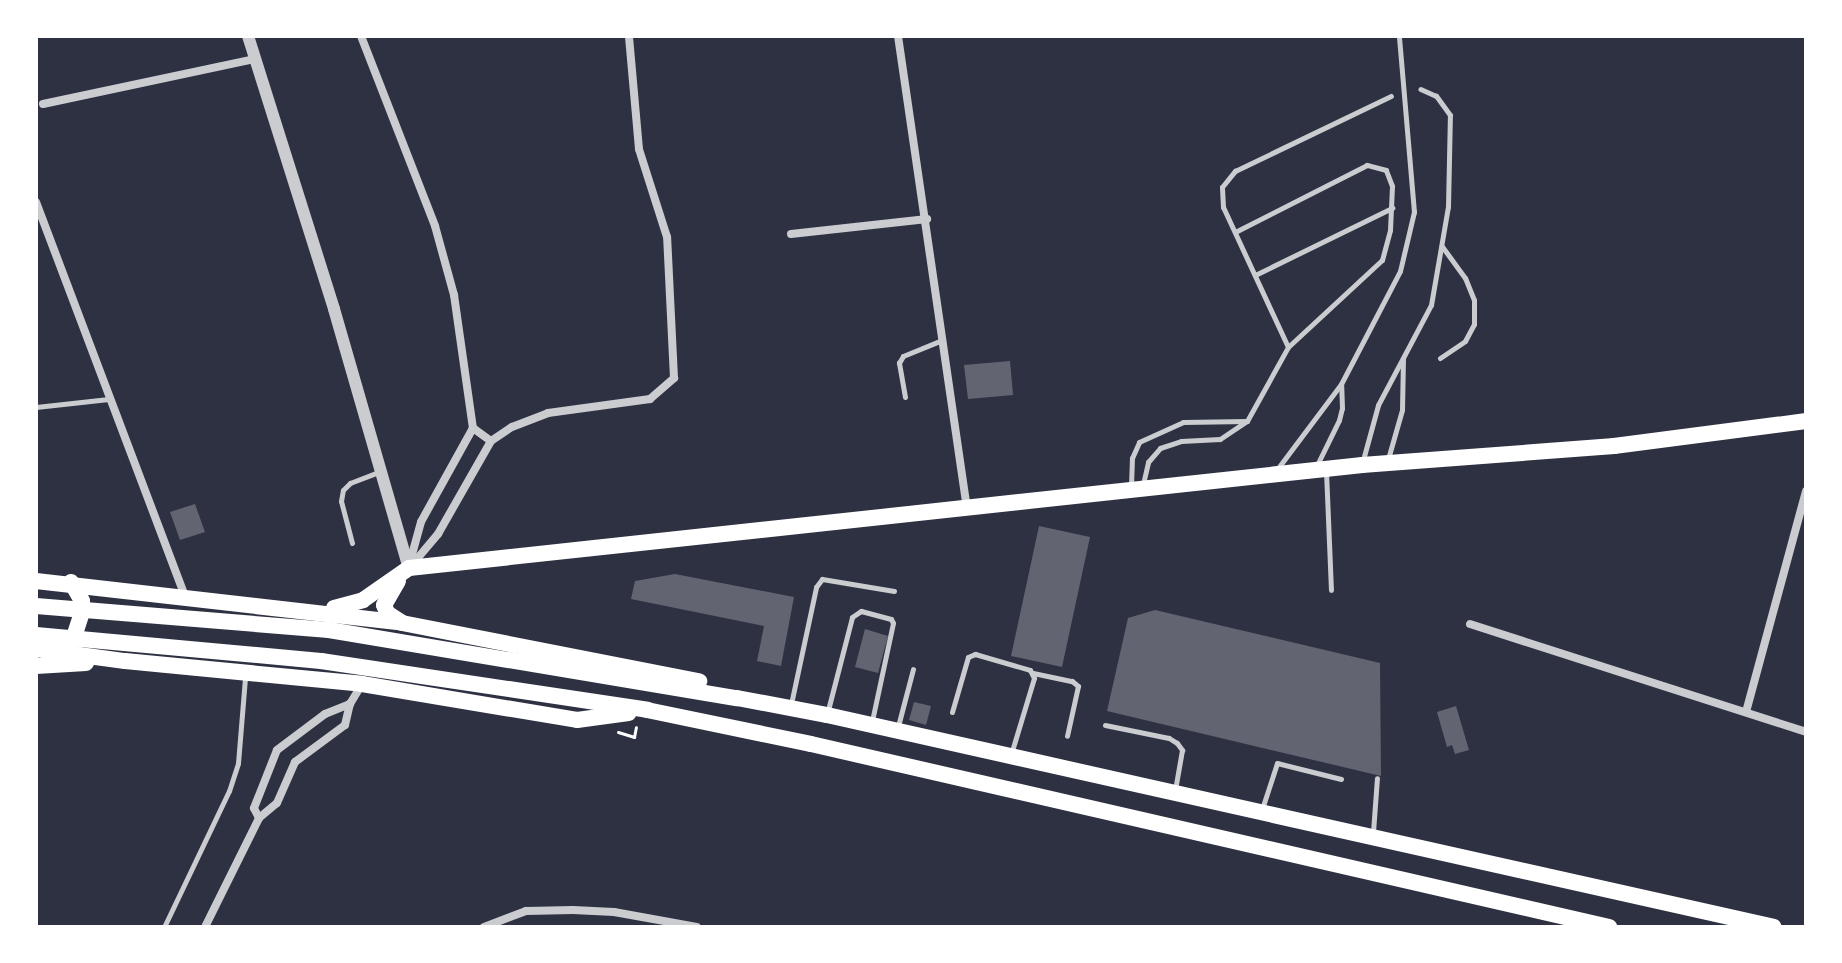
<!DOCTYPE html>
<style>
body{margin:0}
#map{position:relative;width:1842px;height:963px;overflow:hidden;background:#2d3142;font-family:Spectral,serif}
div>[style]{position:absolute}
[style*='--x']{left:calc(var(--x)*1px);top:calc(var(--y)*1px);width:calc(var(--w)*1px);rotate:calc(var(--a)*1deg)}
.building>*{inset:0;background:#626471}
.path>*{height:3px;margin:-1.5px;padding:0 1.5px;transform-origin:1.5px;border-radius:1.5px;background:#fff}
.service>*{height:5px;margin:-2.5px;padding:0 2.5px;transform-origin:2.5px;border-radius:2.5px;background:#caccd0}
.minor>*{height:8px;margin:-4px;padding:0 4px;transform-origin:4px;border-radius:4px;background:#caccd0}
.tertiary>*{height:12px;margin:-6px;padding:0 6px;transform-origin:6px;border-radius:6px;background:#caccd0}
.primary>*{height:16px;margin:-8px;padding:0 8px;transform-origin:8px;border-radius:8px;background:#fff}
.trunk>*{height:16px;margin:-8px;padding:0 8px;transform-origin:8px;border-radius:8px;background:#fff}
span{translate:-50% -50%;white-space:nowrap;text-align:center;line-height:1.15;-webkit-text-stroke:6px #fff;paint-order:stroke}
.frame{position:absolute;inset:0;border:38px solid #fff;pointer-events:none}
</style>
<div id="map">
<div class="building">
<i style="clip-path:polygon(1010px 361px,1013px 395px,968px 399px,964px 365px)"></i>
<i style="clip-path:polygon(195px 504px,205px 532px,180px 540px,170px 512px)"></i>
<i style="clip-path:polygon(1039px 526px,1090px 537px,1062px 667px,1011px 656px)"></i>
<i style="clip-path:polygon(675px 574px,794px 597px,781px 666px,757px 661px,764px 626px,631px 599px,635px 581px)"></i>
<i style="clip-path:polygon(1155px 610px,1380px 663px,1381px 776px,1107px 711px,1128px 618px)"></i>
<i style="clip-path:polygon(865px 629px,888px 636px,878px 673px,855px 667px)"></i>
<i style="clip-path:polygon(914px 702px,931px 706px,926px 725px,909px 720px)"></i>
<i style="clip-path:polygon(1456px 706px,1469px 750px,1455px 754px,1452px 745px,1447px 747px,1437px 712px)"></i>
</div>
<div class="path">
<i style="--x:618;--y:732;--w:17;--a:17"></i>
<i style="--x:634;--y:737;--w:10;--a:-79"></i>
</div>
<div class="service">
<i style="--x:1255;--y:275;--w:153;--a:-26.1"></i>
<i style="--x:1288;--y:347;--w:154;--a:-114.9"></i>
<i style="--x:1223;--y:207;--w:20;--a:-93"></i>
<i style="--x:1222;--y:187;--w:21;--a:-51"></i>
<i style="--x:1235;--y:171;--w:173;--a:-25.7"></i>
<i style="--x:1440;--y:358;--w:30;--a:-34"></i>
<i style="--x:1465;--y:341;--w:19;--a:-62"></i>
<i style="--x:1474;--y:324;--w:24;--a:-90"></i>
<i style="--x:1474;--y:300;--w:24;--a:-112"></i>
<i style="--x:1465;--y:278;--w:39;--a:-126"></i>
<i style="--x:905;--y:397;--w:35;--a:-100"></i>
<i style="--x:899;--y:363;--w:8;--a:-60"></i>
<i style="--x:903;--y:356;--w:42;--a:-22.3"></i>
<i style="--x:36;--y:407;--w:73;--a:-6.3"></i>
<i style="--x:1388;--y:459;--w:51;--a:-74.1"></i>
<i style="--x:1402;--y:410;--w:51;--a:-88.9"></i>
<i style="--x:1363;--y:460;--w:57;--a:-74.7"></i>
<i style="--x:1378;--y:405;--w:113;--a:-62.1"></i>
<i style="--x:1431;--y:305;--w:99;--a:-80.2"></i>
<i style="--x:1448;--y:207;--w:92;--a:-88.8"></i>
<i style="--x:1450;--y:115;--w:24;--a:-126"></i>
<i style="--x:1436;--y:96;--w:17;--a:-156"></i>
<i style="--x:1317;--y:465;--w:50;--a:-63.9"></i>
<i style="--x:1339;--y:420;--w:12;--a:-76"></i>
<i style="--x:1342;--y:408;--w:23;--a:-92"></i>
<i style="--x:1326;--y:471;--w:119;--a:87.6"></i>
<i style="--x:1275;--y:472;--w:110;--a:-53.1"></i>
<i style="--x:1341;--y:384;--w:127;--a:-62.4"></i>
<i style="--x:1400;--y:271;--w:61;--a:-76.7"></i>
<i style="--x:1414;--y:212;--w:177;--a:-94.9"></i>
<i style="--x:1143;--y:484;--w:23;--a:-77"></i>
<i style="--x:1148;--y:462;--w:18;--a:-49"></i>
<i style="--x:1160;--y:448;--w:22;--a:-18"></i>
<i style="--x:1181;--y:441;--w:39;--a:-3"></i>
<i style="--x:1220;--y:439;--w:32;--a:-34"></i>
<i style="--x:1247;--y:421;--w:85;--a:-61"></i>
<i style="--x:1288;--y:347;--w:128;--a:-42.8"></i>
<i style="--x:1382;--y:260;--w:31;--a:-75"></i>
<i style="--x:1390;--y:230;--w:44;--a:-87.4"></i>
<i style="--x:1392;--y:186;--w:17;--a:-111"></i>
<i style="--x:1386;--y:170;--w:20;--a:-165"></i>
<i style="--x:1367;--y:165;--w:148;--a:153.1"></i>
<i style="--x:1131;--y:486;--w:28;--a:-88"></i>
<i style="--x:1132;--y:458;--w:17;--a:-66"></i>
<i style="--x:1139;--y:442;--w:48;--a:-24.4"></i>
<i style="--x:1183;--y:422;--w:64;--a:-0.9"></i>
<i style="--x:352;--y:543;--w:43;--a:-104.7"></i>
<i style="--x:341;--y:501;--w:11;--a:-80"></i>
<i style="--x:343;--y:490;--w:10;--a:-45"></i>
<i style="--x:350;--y:483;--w:31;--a:-21"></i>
<i style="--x:1033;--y:673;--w:40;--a:12"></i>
<i style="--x:1072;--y:681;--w:8;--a:40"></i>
<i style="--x:1078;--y:686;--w:51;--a:102.4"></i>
<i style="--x:791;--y:704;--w:120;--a:-77.9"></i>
<i style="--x:816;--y:587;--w:10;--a:-53"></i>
<i style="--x:822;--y:579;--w:73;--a:9.5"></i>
<i style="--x:952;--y:712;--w:57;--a:-73.8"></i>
<i style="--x:968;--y:657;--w:8;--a:-23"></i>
<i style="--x:975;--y:654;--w:57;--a:16.2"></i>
<i style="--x:1030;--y:670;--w:9;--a:63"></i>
<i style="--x:1034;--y:678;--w:79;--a:106.8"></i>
<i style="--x:827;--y:714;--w:100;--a:-75.5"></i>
<i style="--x:852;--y:617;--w:11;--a:-34"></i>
<i style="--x:861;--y:611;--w:31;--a:15"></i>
<i style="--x:891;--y:619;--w:4;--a:63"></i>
<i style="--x:893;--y:623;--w:100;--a:102.1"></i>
<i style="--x:1105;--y:725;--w:65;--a:11.5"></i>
<i style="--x:1169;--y:738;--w:9;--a:32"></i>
<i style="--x:1177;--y:743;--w:9;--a:54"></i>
<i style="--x:1182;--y:750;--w:41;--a:99.9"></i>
<i style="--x:897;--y:730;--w:63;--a:-75.3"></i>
<i style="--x:1262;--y:809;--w:48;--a:-71.9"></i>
<i style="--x:1277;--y:763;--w:66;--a:14"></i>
<i style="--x:1373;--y:832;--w:54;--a:-85.8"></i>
<i style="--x:164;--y:927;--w:151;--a:-64.5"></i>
<i style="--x:229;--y:791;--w:29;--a:-72"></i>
<i style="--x:238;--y:763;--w:86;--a:-85.3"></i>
</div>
<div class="minor">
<i style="--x:361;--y:36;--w:204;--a:68.7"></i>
<i style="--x:435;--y:226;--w:72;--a:74.6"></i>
<i style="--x:454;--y:295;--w:134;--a:81.9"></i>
<i style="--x:473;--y:428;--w:107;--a:119"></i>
<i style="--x:421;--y:522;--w:41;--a:105.4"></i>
<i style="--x:898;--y:36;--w:477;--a:81.7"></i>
<i style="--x:43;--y:104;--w:217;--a:-12"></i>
<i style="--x:36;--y:202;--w:422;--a:69.3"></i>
<i style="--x:791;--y:234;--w:137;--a:-6.3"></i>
<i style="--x:473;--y:428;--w:22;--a:36"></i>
<i style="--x:411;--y:566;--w:42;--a:-49.8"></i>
<i style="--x:438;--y:534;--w:107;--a:-60.3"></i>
<i style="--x:491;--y:441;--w:25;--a:-34"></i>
<i style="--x:512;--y:427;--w:39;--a:-21"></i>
<i style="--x:548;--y:413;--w:103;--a:-7.8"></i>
<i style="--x:650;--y:399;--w:32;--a:-41"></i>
<i style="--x:674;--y:378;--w:141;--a:-92.8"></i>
<i style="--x:667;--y:237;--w:92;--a:-107.7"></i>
<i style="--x:639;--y:149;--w:113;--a:-95.1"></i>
<i style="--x:1470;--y:624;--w:353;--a:17.8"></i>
<i style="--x:1746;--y:712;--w:229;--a:-74.8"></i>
<i style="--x:259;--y:818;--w:11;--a:-117"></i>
<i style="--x:254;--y:808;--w:62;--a:-68.4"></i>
<i style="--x:277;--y:750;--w:60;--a:-36.9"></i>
<i style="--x:325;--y:714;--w:27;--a:-22"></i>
<i style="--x:205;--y:927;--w:122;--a:-63.6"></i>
<i style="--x:259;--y:818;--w:23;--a:-40"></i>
<i style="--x:277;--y:803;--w:45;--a:-66.3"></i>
<i style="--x:295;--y:762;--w:62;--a:-36.5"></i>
<i style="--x:345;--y:725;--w:22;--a:-77"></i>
<i style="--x:350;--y:704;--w:23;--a:-59"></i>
<i style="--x:484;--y:927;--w:45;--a:-20.9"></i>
<i style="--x:526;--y:911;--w:47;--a:-1.2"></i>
<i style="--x:573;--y:910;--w:41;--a:2.8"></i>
<i style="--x:614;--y:912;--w:84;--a:10.2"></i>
</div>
<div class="tertiary">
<i style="--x:248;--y:36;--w:286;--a:72.5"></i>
<i style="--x:334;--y:309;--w:270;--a:73.9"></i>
</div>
<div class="primary">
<i style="--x:409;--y:568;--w:959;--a:-6.17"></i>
<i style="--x:1362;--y:465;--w:253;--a:-4.3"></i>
<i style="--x:1614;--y:446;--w:194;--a:-7.4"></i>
</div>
<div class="trunk">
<i style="--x:36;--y:581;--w:368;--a:6.5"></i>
<i style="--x:402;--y:623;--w:303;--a:11.1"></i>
<i style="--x:398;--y:581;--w:28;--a:120"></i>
<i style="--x:384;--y:605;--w:9;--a:69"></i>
<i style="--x:387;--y:613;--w:17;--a:33"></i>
<i style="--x:36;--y:606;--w:294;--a:4.7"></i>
<i style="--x:329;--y:630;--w:414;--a:9.5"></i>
<i style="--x:737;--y:698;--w:92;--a:10.7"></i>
<i style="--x:827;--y:715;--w:970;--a:12.62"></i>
<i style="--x:334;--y:608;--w:30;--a:-15"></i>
<i style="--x:363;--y:600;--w:56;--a:-34.8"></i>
<i style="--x:36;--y:635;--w:286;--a:5.2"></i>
<i style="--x:321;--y:661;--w:330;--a:8.5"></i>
<i style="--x:647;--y:710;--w:167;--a:11.7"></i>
<i style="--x:811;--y:744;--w:819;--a:12.92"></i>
<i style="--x:67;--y:643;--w:7;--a:-27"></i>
<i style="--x:73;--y:640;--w:28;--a:-72"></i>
<i style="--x:82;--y:613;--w:12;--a:-90"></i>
<i style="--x:82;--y:601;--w:22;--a:-120"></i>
<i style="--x:36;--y:649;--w:90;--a:7.7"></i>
<i style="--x:125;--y:661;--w:238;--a:5.5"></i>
<i style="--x:362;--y:684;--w:218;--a:9.5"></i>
<i style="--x:577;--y:720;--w:52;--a:-7.7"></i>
<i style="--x:36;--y:666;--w:50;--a:-3.4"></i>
</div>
<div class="frame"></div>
</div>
